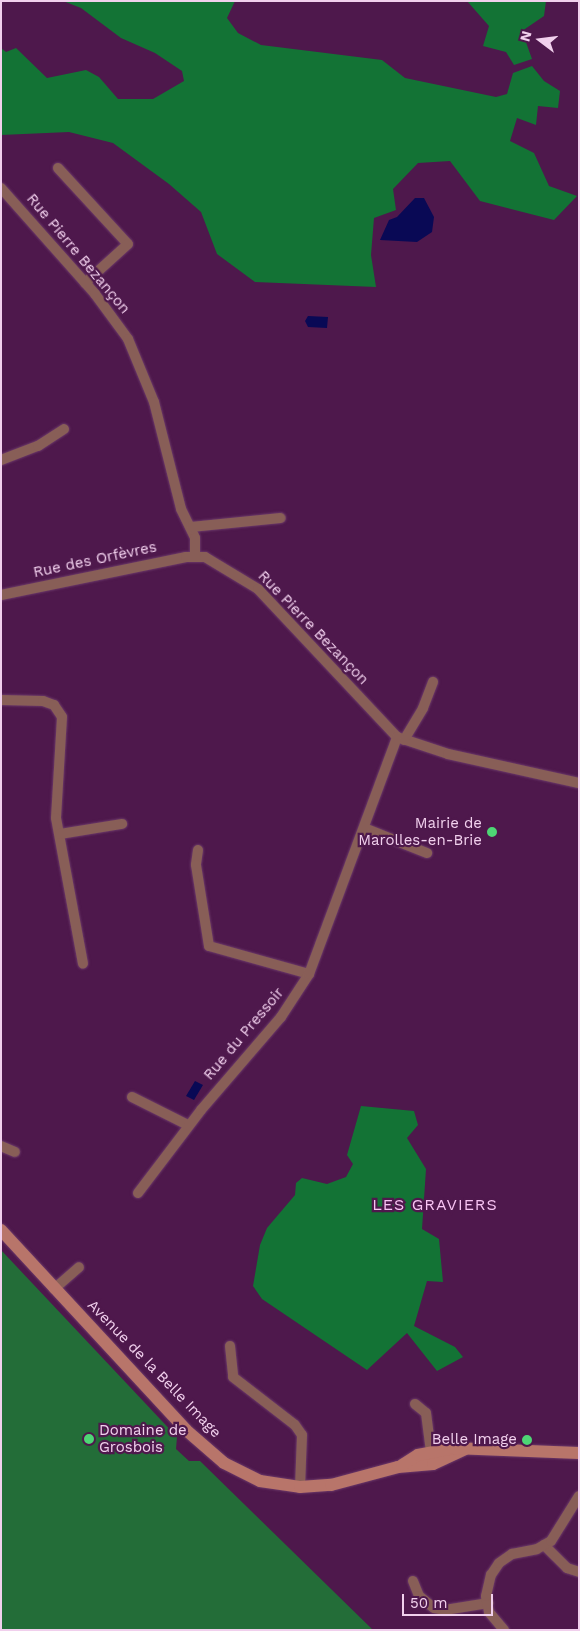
<!DOCTYPE html>
<meta charset="utf-8">
<style>
body{margin:0}
#map{position:relative;width:580px;height:1631px;overflow:hidden;background:#4e184c;font-family:"Work Sans",sans-serif}
div>[style]{position:absolute}
[style*='--x']{left:calc(var(--x)*1px);top:calc(var(--y)*1px);width:calc(var(--w)*1px);rotate:calc(var(--a)*1deg)}
.green>*{inset:0;background:#236d38}
.forest>*{inset:0;background:#137335}
.water>*{inset:0;background:#090955}
.roads{filter:drop-shadow(0 0 1px #6b3969) drop-shadow(0 0 1px #6b3969)}
.street>*{height:10px;margin:-5px;padding:0 5px;transform-origin:5px;border-radius:5px;background:#885e57}
.secondary>*{height:12px;margin:-6px;padding:0 6px;transform-origin:6px;border-radius:6px;background:#b8756a}
.dots>*{width:14px;height:14px;translate:-50% -50%;box-sizing:border-box;border:2px solid #4e184c;border-radius:50%}
span{translate:-50% -50%;white-space:nowrap;text-align:center;line-height:1.15;-webkit-text-stroke:4.5px #4e184c;paint-order:stroke}
.street-label{font-size:15px;color:#f1d0ed}
.poi-label{font-size:15px;color:#f1d0ed}
.right{translate:-100% -50%;text-align:right}
.left{translate:0 -50%;text-align:left}
.neighbourhood-label{font-size:16px;color:#f9c4f4;letter-spacing:1px}
.frame{position:absolute;inset:0;border:2px solid #f1d0ed;pointer-events:none}
.north{position:absolute;left:515px;top:15px;width:50px;height:50px;-webkit-text-stroke:4px #4e184c;paint-order:stroke;rotate:285deg;font-size:14px;font-weight:700;line-height:20px;text-align:center;color:#f1d0ed}
.north::after{content:'';display:block;margin:auto;width:18px;height:22px;background:#f1d0ed;clip-path:polygon(50% 0,100% 100%,50% 72%,0 100%)}
.scale{position:absolute;left:402px;top:1594px;width:91px;height:22px;box-sizing:border-box;border:2px solid #f1d0ed;border-top:0;padding-left:6px;font-size:15px;line-height:18px;white-space:nowrap;color:#f1d0ed;-webkit-text-stroke:4px #4e184c;paint-order:stroke}
</style>
<div id="map">
<div class="green">
<i style="clip-path:polygon(1px 1250px,177px 1437px,176px 1449px,189px 1461px,200px 1461px,373px 1630px,1px 1630px)"></i>
</div>
<div class="forest">
<i style="clip-path:polygon(63px 1px,235px 1px,227px 18px,238px 33px,261px 45px,382px 60px,405px 78px,496px 97px,507px 94px,513px 73px,532px 66px,544px 81px,560px 91px,558px 108px,538px 106px,536px 125px,517px 118px,510px 141px,534px 153px,549px 186px,577px 196px,554px 220px,480px 201px,450px 161px,418px 163px,393px 189px,396px 210px,374px 218px,371px 255px,376px 287px,255px 282px,217px 254px,201px 212px,169px 184px,113px 143px,69px 132px,1px 135px,1px 48px,6px 52px,16px 48px,47px 78px,86px 70px,99px 77px,118px 99px,153px 99px,184px 81px,182px 71px,155px 53px,121px 38px,81px 8px)"></i>
<i style="clip-path:polygon(467px 1px,546px 1px,544px 16px,522px 31px,532px 59px,514px 65px,506px 52px,483px 46px,489px 26px)"></i>
<i style="clip-path:polygon(361px 1106px,414px 1111px,418px 1125px,407px 1138px,426px 1169px,422px 1229px,439px 1239px,443px 1282px,427px 1281px,414px 1326px,455px 1347px,463px 1357px,437px 1371px,407px 1333px,367px 1370px,262px 1299px,253px 1286px,260px 1245px,267px 1228px,295px 1195px,296px 1183px,302px 1178px,327px 1184px,346px 1177px,353px 1164px,347px 1155px)"></i>
</div>
<div class="water">
<i style="clip-path:polygon(415px 198px,424px 198px,434px 217px,432px 232px,417px 242px,380px 240px,389px 220px,397px 217px)"></i>
<i style="clip-path:polygon(308px 316px,328px 317px,327px 328px,308px 327px,305px 321px)"></i>
<i style="clip-path:polygon(195px 1081px,203px 1085px,194px 1100px,186px 1096px)"></i>
</div>
<div class="roads">
<div class="street">
<i style="--x:58;--y:168;--w:103;--a:47.4"></i>
<i style="--x:128;--y:244;--w:58;--a:137.8"></i>
<i style="--x:1;--y:188;--w:142;--a:48.4"></i>
<i style="--x:95;--y:294;--w:56;--a:53.7"></i>
<i style="--x:128;--y:339;--w:68;--a:67.6"></i>
<i style="--x:154;--y:402;--w:110;--a:75.8"></i>
<i style="--x:181;--y:509;--w:32;--a:64"></i>
<i style="--x:195;--y:538;--w:18;--a:90"></i>
<i style="--x:1;--y:460;--w:40;--a:-21"></i>
<i style="--x:38;--y:446;--w:31;--a:-33"></i>
<i style="--x:191;--y:527;--w:90;--a:-5.7"></i>
<i style="--x:1;--y:595;--w:189;--a:-11.6"></i>
<i style="--x:186;--y:557;--w:19;--a:0"></i>
<i style="--x:205;--y:557;--w:62;--a:31.1"></i>
<i style="--x:258;--y:589;--w:203;--a:46.8"></i>
<i style="--x:397;--y:737;--w:54;--a:18.4"></i>
<i style="--x:448;--y:754;--w:134;--a:12.5"></i>
<i style="--x:1;--y:700;--w:42;--a:1.4"></i>
<i style="--x:43;--y:701;--w:12;--a:20"></i>
<i style="--x:54;--y:705;--w:14;--a:56"></i>
<i style="--x:62;--y:717;--w:101;--a:93.4"></i>
<i style="--x:56;--y:818;--w:148;--a:79.5"></i>
<i style="--x:404;--y:740;--w:37;--a:-59"></i>
<i style="--x:423;--y:708;--w:28;--a:-69"></i>
<i style="--x:364;--y:828;--w:68;--a:21.6"></i>
<i style="--x:60;--y:834;--w:63;--a:-9.2"></i>
<i style="--x:198;--y:850;--w:15;--a:98"></i>
<i style="--x:196;--y:865;--w:82;--a:80.9"></i>
<i style="--x:209;--y:946;--w:104;--a:15.6"></i>
<i style="--x:132;--y:1097;--w:63;--a:26.6"></i>
<i style="--x:1;--y:1146;--w:15;--a:23"></i>
<i style="--x:138;--y:1193;--w:104;--a:-52.8"></i>
<i style="--x:201;--y:1110;--w:123;--a:-49.3"></i>
<i style="--x:281;--y:1017;--w:51;--a:-56.9"></i>
<i style="--x:309;--y:974;--w:253;--a:-69.6"></i>
<i style="--x:54;--y:1289;--w:33;--a:-41"></i>
<i style="--x:230;--y:1346;--w:31;--a:84"></i>
<i style="--x:233;--y:1377;--w:78;--a:37.7"></i>
<i style="--x:295;--y:1425;--w:12;--a:55"></i>
<i style="--x:302;--y:1435;--w:52;--a:92.2"></i>
<i style="--x:415;--y:1404;--w:14;--a:39"></i>
<i style="--x:426;--y:1413;--w:47;--a:82.7"></i>
<i style="--x:544;--y:1545;--w:33;--a:45"></i>
<i style="--x:567;--y:1568;--w:13;--a:18"></i>
<i style="--x:413;--y:1581;--w:16;--a:68"></i>
<i style="--x:419;--y:1596;--w:19;--a:39"></i>
<i style="--x:434;--y:1608;--w:11;--a:10"></i>
<i style="--x:445;--y:1610;--w:44;--a:-9.2"></i>
<i style="--x:504;--y:1630;--w:23;--a:-130"></i>
<i style="--x:489;--y:1612;--w:16;--a:-101"></i>
<i style="--x:486;--y:1596;--w:22;--a:-77"></i>
<i style="--x:491;--y:1575;--w:14;--a:-56"></i>
<i style="--x:499;--y:1563;--w:16;--a:-35"></i>
<i style="--x:512;--y:1554;--w:25;--a:-11"></i>
<i style="--x:537;--y:1549;--w:16;--a:-30"></i>
<i style="--x:551;--y:1541;--w:53;--a:-58.1"></i>
</div>
<div class="secondary">
<i style="--x:1;--y:1230;--w:272;--a:47.2"></i>
<i style="--x:186;--y:1430;--w:50;--a:41"></i>
<i style="--x:224;--y:1463;--w:40;--a:26.6"></i>
<i style="--x:260;--y:1481;--w:40;--a:8.5"></i>
<i style="--x:300;--y:1487;--w:31;--a:-4"></i>
<i style="--x:331;--y:1485;--w:69;--a:-15"></i>
<i style="--x:398;--y:1467;--w:35;--a:-5"></i>
<i style="--x:433;--y:1464;--w:35;--a:-25"></i>
<i style="--x:402;--y:1465;--w:19;--a:-32"></i>
<i style="--x:418;--y:1455;--w:36;--a:-11"></i>
<i style="--x:453;--y:1448;--w:126;--a:2.3"></i>
</div>
</div>
<div class="dots">
<i style="left:492px;top:832px;background:#4ed675"></i>
<i style="left:89px;top:1439px;background:#4ed675"></i>
<i style="left:527px;top:1440px;background:#4ed675"></i>
</div>
<div class="street-label">
<span style="left:78px;top:254px;rotate:50deg">Rue Pierre Bezançon</span>
<span style="left:95px;top:560px;rotate:-12deg">Rue des Orfèvres</span>
<span style="left:313px;top:628px;rotate:46deg">Rue Pierre Bezançon</span>
<span style="left:244px;top:1034px;rotate:-50deg">Rue du Pressoir</span>
<span style="left:154px;top:1369px;rotate:46deg">Avenue de la Belle Image</span>
</div>
<div class="poi-label">
<span class="right" style="left:482px;top:832px">Mairie de<br>Marolles-en-Brie</span>
<span class="left" style="left:99px;top:1439px">Domaine de<br>Grosbois</span>
<span class="right" style="left:517px;top:1440px">Belle Image</span>
</div>
<div class="neighbourhood-label">
<span style="left:435px;top:1205px">LES GRAVIERS</span>
</div>
<div class="frame"></div>
<div class="north">N</div>
<div class="scale">50 m</div>
</div>
